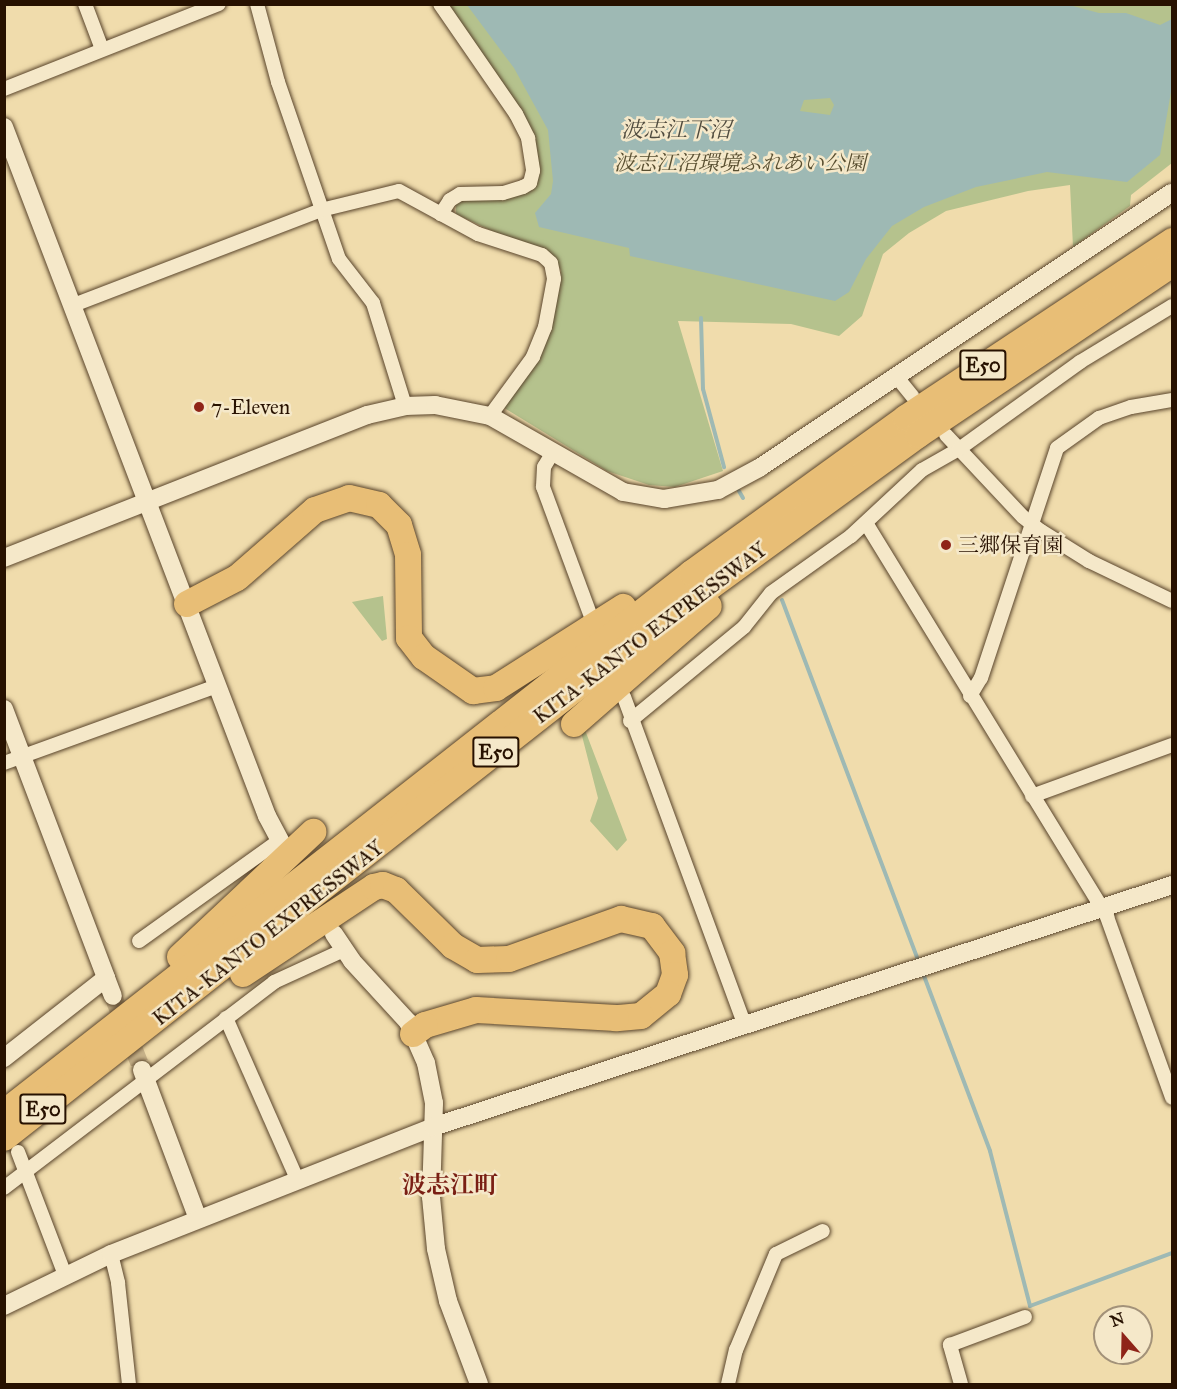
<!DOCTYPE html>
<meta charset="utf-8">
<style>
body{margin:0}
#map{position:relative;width:1177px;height:1389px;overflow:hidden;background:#f0dcac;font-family:"IM FELL Great Primer","Noto Serif JP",serif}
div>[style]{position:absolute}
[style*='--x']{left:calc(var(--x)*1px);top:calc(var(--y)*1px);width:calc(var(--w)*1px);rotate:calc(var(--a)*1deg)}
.green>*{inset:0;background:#b5c28d}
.water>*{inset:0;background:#9eb9b4}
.stream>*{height:4px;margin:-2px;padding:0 2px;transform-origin:2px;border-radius:2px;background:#9eb9b4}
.tertiary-tunnel>*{height:18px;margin-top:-9px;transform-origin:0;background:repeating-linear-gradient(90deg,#c8b38a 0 18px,transparent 0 27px)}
.roads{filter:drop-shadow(0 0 2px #59442b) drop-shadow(0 0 2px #59442b)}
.minor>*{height:14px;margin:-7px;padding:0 7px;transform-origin:7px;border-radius:7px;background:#f5e8c9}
.tertiary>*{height:18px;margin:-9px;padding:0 9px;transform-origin:9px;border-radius:9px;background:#f5e8c9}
.motorway>*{height:26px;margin:-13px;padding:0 13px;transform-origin:13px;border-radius:13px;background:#e8be76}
.dots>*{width:16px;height:16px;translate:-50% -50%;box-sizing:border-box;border:3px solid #f5e8c9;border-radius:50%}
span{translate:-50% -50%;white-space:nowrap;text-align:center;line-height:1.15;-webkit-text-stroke:5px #f5e8c9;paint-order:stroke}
.shield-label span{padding:2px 4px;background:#f5e8c9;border:2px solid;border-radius:4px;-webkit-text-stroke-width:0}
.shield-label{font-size:20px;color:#271100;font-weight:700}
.park-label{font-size:21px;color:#594f31;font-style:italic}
.poi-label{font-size:21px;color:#271100}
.left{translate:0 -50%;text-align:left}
.street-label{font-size:21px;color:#271100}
.water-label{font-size:22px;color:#514c3f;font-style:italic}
.quarter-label{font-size:24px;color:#7a1f14;font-weight:700}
.frame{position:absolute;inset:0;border:6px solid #271100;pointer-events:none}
.north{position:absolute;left:1093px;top:1305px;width:60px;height:60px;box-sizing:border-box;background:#f5e8c9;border:2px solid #a39279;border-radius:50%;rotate:340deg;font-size:16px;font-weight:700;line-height:24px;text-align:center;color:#271100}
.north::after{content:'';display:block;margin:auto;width:21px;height:27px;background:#8f2418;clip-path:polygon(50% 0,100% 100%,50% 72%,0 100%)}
</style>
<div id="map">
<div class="green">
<i style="clip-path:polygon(448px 5px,1172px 5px,1172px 163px,1131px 195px,1130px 206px,1073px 247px,1070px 185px,1028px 191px,946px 211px,909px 233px,883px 254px,862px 316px,839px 336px,791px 324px,678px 321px,723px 471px,675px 487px,649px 485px,607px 471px,501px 406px,554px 314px,561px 271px,556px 261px,456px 214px,456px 204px,462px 200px,526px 191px,536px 151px)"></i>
<i style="clip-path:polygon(383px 596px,387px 639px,382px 641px,352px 602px)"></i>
<i style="clip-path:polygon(585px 730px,627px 840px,617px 851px,590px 821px,598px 798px,581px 732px)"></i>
</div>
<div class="water">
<i style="clip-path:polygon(evenodd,1069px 5px,1099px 13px,1126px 13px,1160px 25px,1172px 19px,1172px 86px,1160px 155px,1127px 182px,1047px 172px,976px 187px,924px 207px,892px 226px,866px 259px,849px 292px,835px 301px,630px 256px,629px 248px,539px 227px,535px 213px,551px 194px,553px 181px,548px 130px,514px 68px,467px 5px,1069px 5px,830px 98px,834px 105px,830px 115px,800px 111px,804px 100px,830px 98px)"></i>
</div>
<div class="stream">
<i style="--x:701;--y:318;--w:71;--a:88.4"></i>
<i style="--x:703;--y:389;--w:81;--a:74.9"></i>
<i style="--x:739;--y:491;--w:8;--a:60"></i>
<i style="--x:782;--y:600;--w:385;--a:69.3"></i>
<i style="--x:924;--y:976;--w:187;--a:69.3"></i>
<i style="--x:990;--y:1151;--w:160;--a:75.5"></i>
<i style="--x:1030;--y:1306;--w:152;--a:-20.5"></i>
</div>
<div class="tertiary-tunnel">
<i style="--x:113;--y:996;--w:79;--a:68.6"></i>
</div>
<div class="roads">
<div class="minor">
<i style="--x:85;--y:4;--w:48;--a:69.3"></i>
<i style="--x:257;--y:4;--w:81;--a:74.9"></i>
<i style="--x:278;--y:82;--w:187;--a:71"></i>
<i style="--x:339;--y:259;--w:56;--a:52.3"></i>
<i style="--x:373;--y:303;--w:108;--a:72.7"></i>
<i style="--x:440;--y:4;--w:134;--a:55.4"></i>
<i style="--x:516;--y:114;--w:27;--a:63"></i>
<i style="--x:528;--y:138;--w:33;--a:81"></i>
<i style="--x:533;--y:171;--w:12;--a:104"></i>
<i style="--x:530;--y:183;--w:8;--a:150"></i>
<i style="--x:523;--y:187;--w:21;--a:163"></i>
<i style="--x:503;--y:193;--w:43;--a:178.7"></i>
<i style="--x:460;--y:194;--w:12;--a:149"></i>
<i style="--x:450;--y:200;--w:17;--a:123"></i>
<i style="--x:4;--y:89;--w:231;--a:-21.6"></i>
<i style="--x:71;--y:306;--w:268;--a:-21"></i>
<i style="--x:321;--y:210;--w:80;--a:-13.7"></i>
<i style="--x:399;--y:191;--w:90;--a:28.6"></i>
<i style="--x:478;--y:234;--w:67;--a:18.2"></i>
<i style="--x:542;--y:255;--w:12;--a:42"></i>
<i style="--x:551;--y:263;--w:16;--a:79"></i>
<i style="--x:554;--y:279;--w:49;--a:100.6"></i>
<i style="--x:545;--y:327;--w:32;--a:112"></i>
<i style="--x:533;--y:357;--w:73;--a:126.1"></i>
<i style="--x:896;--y:376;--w:26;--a:51"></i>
<i style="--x:946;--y:435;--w:112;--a:46.8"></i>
<i style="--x:1023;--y:517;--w:23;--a:38"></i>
<i style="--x:1041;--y:531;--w:57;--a:32"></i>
<i style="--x:1089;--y:561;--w:92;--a:25.7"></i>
<i style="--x:553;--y:452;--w:17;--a:121"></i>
<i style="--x:544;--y:467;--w:20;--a:93"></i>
<i style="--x:543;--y:487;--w:135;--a:69.7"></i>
<i style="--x:866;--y:523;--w:462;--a:58.5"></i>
<i style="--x:1107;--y:917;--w:192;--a:70.2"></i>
<i style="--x:970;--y:696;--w:21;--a:-59"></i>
<i style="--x:981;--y:678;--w:242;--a:-71.7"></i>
<i style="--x:1057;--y:448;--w:52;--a:-35.5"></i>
<i style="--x:1099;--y:418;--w:34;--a:-19"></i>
<i style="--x:1131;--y:407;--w:42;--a:-9.7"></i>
<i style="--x:624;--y:697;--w:350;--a:69.8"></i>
<i style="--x:630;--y:721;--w:148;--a:-39.5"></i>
<i style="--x:744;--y:627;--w:43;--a:-51.5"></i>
<i style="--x:771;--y:593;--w:98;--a:-35.5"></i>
<i style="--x:851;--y:536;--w:97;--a:-42.9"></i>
<i style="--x:922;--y:470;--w:43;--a:-29.6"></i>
<i style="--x:959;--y:449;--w:149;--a:-35.7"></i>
<i style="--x:1080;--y:362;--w:108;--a:-31.3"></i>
<i style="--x:4;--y:763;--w:226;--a:-19.9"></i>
<i style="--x:1032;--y:796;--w:149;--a:-20"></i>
<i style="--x:139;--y:941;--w:173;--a:-35.6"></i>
<i style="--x:226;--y:1018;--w:178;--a:66.2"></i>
<i style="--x:18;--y:1152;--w:132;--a:69.1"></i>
<i style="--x:4;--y:1188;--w:340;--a:-37.3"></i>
<i style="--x:274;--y:982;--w:77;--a:-24.6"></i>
<i style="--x:111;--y:1254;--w:30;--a:76"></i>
<i style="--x:118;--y:1283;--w:102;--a:83.8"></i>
<i style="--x:728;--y:1384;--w:35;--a:-77"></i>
<i style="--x:736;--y:1350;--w:104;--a:-67.4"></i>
<i style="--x:776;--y:1254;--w:52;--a:-26.1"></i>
<i style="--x:961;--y:1384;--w:41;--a:-105.8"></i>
<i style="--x:950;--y:1345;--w:80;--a:-20.5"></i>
</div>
<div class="tertiary">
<i style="--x:4;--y:127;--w:737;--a:69.11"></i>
<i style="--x:267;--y:816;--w:34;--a:62"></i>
<i style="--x:4;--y:558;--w:390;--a:-21.5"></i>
<i style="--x:367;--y:415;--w:39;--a:-13"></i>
<i style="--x:405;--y:406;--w:30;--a:-2"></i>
<i style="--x:435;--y:405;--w:56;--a:11.3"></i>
<i style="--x:490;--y:416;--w:153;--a:29.7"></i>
<i style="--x:623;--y:492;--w:42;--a:9.7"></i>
<i style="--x:664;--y:499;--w:55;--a:-9.5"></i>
<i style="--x:718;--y:490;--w:47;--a:-28.2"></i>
<i style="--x:759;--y:468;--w:496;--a:-33.7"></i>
<i style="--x:4;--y:709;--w:288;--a:69.2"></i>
<i style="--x:106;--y:978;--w:130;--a:141.9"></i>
<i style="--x:334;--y:934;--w:32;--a:56"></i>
<i style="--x:352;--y:961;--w:83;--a:47.4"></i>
<i style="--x:408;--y:1022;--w:45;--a:66.3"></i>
<i style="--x:426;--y:1063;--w:41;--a:78.7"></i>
<i style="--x:434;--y:1103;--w:94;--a:91.8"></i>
<i style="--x:431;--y:1197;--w:52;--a:84.5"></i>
<i style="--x:436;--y:1249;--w:53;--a:77"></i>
<i style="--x:448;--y:1301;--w:89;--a:69.5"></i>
<i style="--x:106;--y:978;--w:19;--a:69"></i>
<i style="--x:142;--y:1070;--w:159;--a:69.4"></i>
<i style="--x:4;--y:1306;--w:119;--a:-25.9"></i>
<i style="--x:111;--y:1254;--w:346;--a:-21.5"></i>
<i style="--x:433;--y:1127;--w:778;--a:-18.13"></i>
</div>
<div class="motorway">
<i style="--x:187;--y:604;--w:56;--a:-27.5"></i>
<i style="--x:237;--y:578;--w:103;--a:-41.1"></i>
<i style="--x:315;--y:510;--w:36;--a:-19"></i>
<i style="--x:349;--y:498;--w:31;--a:13"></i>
<i style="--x:379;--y:505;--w:28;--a:45"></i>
<i style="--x:399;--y:525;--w:31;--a:73"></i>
<i style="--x:408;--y:555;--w:83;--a:89.3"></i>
<i style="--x:409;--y:638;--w:24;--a:52"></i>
<i style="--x:424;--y:657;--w:60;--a:34.8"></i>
<i style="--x:473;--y:691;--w:23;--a:-7"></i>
<i style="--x:496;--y:688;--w:151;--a:-32.5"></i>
<i style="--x:574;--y:724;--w:179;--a:-41.2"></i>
<i style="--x:180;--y:957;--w:183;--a:-43.2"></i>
<i style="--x:243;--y:974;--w:157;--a:-33.6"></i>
<i style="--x:374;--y:887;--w:9;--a:-13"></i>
<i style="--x:383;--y:885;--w:14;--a:21"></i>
<i style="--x:396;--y:890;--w:80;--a:44.5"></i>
<i style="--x:453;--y:946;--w:28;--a:30"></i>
<i style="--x:477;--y:960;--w:32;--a:-2"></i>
<i style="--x:509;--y:959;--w:119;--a:-19.7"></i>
<i style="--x:621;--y:919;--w:32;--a:13"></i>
<i style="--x:652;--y:926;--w:34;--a:53"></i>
<i style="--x:672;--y:953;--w:22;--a:82"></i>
<i style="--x:675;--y:975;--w:20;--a:110"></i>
<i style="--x:668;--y:994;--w:35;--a:141"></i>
<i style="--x:641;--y:1016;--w:25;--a:175"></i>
<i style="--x:616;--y:1018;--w:140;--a:-176.7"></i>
<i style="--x:476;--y:1010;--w:53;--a:163.6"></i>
<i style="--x:425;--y:1025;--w:15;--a:143"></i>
<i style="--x:4;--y:1113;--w:875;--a:-38.13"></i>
<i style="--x:692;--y:573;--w:264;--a:-35.9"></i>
<i style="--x:906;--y:418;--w:320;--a:-33.6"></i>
<i style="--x:4;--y:1138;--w:815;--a:-38.18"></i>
<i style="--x:645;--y:634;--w:338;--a:-36.1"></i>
<i style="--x:918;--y:435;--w:306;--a:-33.9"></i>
</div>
</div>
<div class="dots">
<i style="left:199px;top:407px;background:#8f2418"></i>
<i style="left:946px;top:545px;background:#8f2418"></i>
</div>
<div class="shield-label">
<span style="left:983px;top:365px">E50</span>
<span style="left:496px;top:752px">E50</span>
<span style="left:43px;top:1109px">E50</span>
</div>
<div class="park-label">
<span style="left:740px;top:163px">波志江沼環境ふれあい公園</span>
</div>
<div class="poi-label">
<span class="left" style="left:211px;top:407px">7-Eleven</span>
<span class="left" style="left:958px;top:545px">三郷保育園</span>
</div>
<div class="street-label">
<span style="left:650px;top:633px;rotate:-37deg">KITA-KANTO EXPRESSWAY</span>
<span style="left:268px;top:933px;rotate:-38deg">KITA-KANTO EXPRESSWAY</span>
</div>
<div class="water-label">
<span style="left:676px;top:130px">波志江下沼</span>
</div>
<div class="quarter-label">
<span style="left:450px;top:1186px">波志江町</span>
</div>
<div class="frame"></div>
<div class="north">N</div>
</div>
